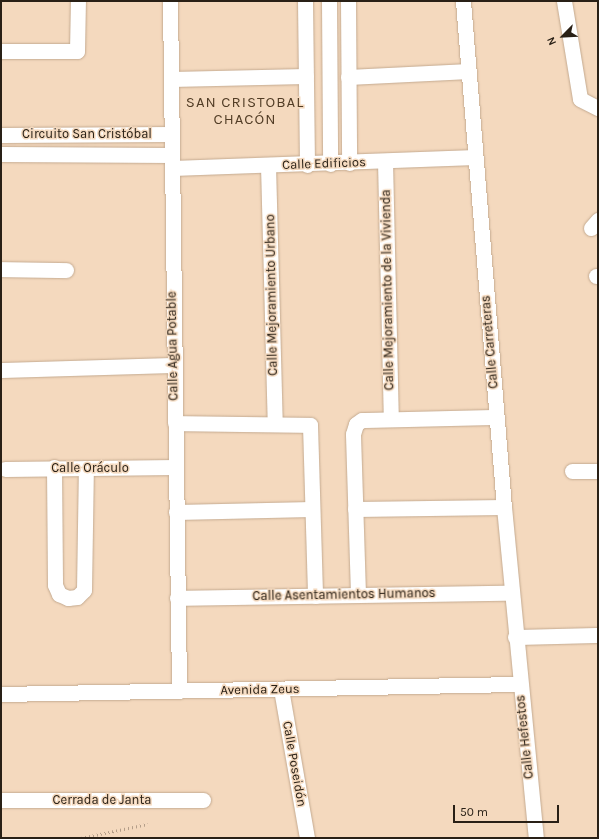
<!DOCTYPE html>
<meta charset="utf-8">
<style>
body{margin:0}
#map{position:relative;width:599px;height:839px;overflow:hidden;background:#f4d9be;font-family:Karla,sans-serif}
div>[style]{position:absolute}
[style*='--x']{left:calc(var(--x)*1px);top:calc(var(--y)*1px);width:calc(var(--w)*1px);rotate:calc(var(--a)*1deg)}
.path>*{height:2.5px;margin-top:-1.25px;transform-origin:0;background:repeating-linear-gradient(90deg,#b49e89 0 1px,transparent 0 4px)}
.roads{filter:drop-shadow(0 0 1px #c4aa90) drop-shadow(0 0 1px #c4aa90)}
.minor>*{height:15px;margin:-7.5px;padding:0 7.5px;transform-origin:7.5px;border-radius:7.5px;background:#fff}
span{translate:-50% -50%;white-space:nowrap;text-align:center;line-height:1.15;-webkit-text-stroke:3px #f4d9be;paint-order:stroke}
.street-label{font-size:13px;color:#292016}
.quarter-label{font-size:15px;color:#523d26;letter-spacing:1px}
.frame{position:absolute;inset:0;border:2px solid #292016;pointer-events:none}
.north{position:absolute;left:543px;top:16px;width:40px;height:40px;-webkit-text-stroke:3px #f4d9be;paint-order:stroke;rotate:246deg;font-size:11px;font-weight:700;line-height:16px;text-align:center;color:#292016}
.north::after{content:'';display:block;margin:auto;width:14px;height:18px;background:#292016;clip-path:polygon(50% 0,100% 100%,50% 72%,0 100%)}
.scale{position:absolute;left:453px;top:805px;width:106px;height:18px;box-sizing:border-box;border:2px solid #292016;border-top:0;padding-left:5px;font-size:12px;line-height:14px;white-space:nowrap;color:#292016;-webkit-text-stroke:3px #f4d9be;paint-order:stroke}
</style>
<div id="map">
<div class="path">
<i style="--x:81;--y:838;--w:68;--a:-11.8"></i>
</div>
<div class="roads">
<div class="minor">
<i style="--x:170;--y:1;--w:690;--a:89.25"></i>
<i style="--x:305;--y:1;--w:164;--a:89.3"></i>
<i style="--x:329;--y:1;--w:163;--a:89.6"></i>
<i style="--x:348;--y:1;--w:162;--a:89.6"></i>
<i style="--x:463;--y:1;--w:508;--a:85.37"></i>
<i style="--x:504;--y:507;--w:333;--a:84.5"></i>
<i style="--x:564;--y:1;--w:99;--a:80.7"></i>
<i style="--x:580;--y:99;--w:20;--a:27"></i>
<i style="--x:1;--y:51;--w:76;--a:0"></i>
<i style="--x:77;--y:51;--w:50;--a:-88.9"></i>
<i style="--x:348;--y:77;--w:121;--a:-2.8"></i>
<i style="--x:171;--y:79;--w:135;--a:-1.3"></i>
<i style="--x:1;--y:135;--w:171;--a:-0.3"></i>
<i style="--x:1;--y:154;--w:171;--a:0.3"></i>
<i style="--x:385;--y:161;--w:258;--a:88.7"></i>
<i style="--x:268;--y:165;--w:259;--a:88.5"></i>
<i style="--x:173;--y:168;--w:302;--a:-2.1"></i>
<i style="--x:591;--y:228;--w:11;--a:-49"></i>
<i style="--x:1;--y:269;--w:65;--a:0.9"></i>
<i style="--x:596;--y:276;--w:2;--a:0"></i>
<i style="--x:1;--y:370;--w:172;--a:-1.7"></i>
<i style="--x:175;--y:423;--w:135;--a:0.8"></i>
<i style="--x:310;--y:425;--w:171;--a:88.3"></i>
<i style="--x:54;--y:467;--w:118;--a:89.5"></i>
<i style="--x:55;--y:585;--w:10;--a:66"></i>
<i style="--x:59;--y:594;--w:10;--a:24"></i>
<i style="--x:68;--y:598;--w:9;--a:-6"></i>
<i style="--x:77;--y:597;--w:10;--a:-45"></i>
<i style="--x:84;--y:590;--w:122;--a:-89.1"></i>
<i style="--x:5;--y:469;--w:171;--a:-0.7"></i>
<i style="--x:572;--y:471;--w:26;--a:0"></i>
<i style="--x:355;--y:509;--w:149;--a:-0.8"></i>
<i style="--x:176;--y:512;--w:136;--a:-1.3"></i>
<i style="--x:358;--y:594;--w:160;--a:-91.8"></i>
<i style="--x:353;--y:434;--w:10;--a:-73"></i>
<i style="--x:356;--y:424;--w:7;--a:-34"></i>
<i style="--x:362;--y:420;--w:134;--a:-1.3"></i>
<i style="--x:177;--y:598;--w:335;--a:-0.9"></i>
<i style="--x:515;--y:637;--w:83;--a:-1.4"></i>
<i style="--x:281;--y:689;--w:151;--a:80.1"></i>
<i style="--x:1;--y:694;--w:518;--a:-1.11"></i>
<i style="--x:1;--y:800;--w:202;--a:0"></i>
</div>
</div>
<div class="street-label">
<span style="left:87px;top:134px">Circuito San Cristóbal</span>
<span style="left:324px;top:164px;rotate:-2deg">Calle Edificios</span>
<span style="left:388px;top:290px;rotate:-91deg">Calle Mejoramiento de la Vivienda</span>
<span style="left:272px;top:295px;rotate:-91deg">Calle Mejoramiento Urbano</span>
<span style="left:490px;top:342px;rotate:-95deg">Calle Carreteras</span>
<span style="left:173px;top:346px;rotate:-91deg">Calle Agua Potable</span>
<span style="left:90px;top:468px">Calle Oráculo</span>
<span style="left:344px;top:595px;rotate:-1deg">Calle Asentamientos Humanos</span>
<span style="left:260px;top:690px;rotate:-1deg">Avenida Zeus</span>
<span style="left:525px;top:737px;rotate:-96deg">Calle Hefestos</span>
<span style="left:294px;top:764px;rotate:80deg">Calle Poseidón</span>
<span style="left:102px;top:800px">Cerrada de Janta</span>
</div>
<div class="quarter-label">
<span style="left:245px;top:111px">SAN CRISTOBAL<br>CHACÓN</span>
</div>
<div class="frame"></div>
<div class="north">N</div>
<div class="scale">50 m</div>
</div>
